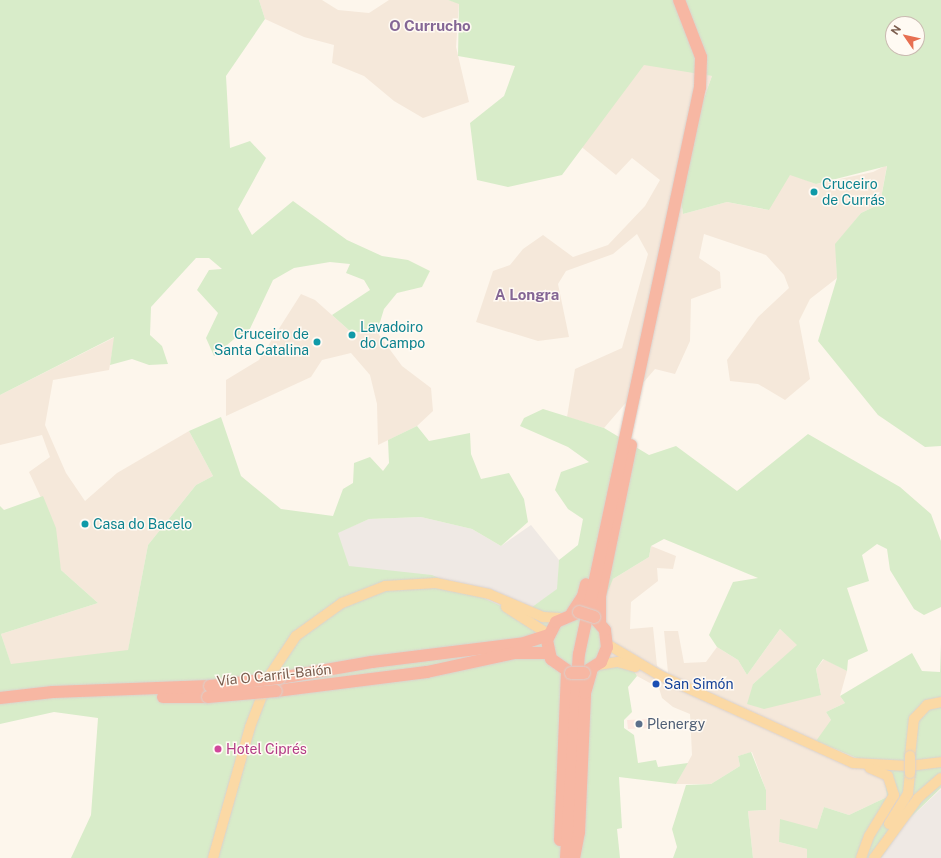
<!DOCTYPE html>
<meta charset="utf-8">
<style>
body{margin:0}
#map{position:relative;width:941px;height:858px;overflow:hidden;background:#fdf6ec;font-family:"Public Sans",sans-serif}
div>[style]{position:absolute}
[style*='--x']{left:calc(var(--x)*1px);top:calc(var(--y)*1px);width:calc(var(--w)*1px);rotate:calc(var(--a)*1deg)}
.residential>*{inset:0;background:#f5e8da}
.commercial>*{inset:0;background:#fde8e0}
.industrial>*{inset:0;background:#efe9e4}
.green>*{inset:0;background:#d8ecc9}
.roads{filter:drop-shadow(0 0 1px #dad1cd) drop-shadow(0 0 1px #dad1cd)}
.major>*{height:10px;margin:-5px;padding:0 5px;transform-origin:5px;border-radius:5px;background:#fbd9a5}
.highway>*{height:12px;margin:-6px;padding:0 6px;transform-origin:6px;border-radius:6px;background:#f7b7a3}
.bridges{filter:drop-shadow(0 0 1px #dad1cd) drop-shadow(0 0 1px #dad1cd)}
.major-bridge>*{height:10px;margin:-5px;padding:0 5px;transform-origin:5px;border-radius:5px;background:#fbd9a5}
.highway-bridge>*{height:12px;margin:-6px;padding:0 6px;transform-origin:6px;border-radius:6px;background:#f7b7a3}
.dots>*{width:11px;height:11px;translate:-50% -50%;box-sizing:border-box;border:2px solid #fffaf3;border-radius:50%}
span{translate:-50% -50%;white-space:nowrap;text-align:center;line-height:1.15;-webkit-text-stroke:3px #fffaf3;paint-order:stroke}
.culture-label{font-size:14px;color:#0d838f}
.left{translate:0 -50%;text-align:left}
.right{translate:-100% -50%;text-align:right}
.street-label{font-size:14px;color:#7a5c4d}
.transit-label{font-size:14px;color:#164399}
.service-label{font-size:14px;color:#4e5e75}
.hotel-label{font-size:14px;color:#b23c85}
.neighbourhood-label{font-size:15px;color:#846695;font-weight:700}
.north{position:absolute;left:885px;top:16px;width:40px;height:40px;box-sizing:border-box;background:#fffaf3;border:1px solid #cabbb1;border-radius:50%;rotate:304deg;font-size:11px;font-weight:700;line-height:16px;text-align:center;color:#7a5c4d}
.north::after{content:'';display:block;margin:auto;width:14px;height:18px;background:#e76f51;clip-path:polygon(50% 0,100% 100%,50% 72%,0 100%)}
</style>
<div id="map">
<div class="residential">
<i style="clip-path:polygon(259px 0,322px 0,338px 10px,369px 13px,389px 0,448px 0,459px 3px,456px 47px,469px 102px,423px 118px,394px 101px,364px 76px,332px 63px,334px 45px,304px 37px,265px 19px)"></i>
<i style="clip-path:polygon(635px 57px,712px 76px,677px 173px,683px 214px,727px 202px,768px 210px,790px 174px,816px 184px,873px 172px,887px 165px,880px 204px,861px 213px,836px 244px,837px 278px,810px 299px,799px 321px,810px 379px,785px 400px,758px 384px,730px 381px,727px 360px,758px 317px,789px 288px,784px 275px,766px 255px,704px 234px,699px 258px,720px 272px,721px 288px,691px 299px,690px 341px,675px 374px,655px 369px,604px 428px,567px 417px,575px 369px,622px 348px,648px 254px,637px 234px,613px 254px,566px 271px,558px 284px,569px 337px,538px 341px,476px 322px,493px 271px,510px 265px,523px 249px,543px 235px,573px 257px,608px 245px,645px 206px,660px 180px,632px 158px,616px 175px,573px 140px)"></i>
<i style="clip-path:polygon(301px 294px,315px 300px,351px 332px,377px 332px,402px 366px,431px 388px,433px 411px,417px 426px,378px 445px,377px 404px,370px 375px,351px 353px,322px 360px,311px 377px,226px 416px,226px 380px,259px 360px)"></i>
<i style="clip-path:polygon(115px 337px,109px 370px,53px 380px,45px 425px,66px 473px,85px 501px,117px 473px,189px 431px,213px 476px,196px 485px,148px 545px,128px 651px,11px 665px,1px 634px,98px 603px,61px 570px,51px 519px,29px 472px,50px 457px,42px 435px,0 445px,0 395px)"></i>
<i style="clip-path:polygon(651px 546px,676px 556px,673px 569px,657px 568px,658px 581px,631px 602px,630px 629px,653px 627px,657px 666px,668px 673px,664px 631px,678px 631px,684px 663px,706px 662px,717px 647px,738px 660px,747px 675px,780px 629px,798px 645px,753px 684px,821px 695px,816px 669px,824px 659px,847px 671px,840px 696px,845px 703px,826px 712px,831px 720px,827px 746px,883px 769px,887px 797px,849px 815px,824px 807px,817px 829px,779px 842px,807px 849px,807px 858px,753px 858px,748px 811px,766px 810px,766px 790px,752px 752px,738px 756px,740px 766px,711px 784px,676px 784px,692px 755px,690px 714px,673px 707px,662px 698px,659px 688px,637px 676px,629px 662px,608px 656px,600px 610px,606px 591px,613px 579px,649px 557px)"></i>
</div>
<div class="commercial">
<i style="clip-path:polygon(650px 719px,650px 728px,628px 729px,627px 720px)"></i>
</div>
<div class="industrial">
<i style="clip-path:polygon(421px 517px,472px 529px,501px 546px,531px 525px,559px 560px,558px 589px,521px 615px,362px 592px,311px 544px,369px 519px)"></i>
<i style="clip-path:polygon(941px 789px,941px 858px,881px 858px,909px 819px)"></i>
</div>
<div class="green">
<i style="clip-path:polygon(0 0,259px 0,265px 19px,226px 76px,230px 148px,250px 141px,266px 158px,238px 209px,252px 235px,293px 201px,347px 240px,382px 256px,408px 260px,430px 271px,422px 287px,397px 293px,384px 309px,377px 332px,351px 332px,332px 315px,370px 290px,364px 280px,346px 273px,350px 264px,330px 262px,294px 268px,273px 280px,247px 335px,240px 334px,214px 356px,206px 338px,218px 313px,197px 290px,209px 270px,222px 269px,209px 258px,196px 258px,151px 307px,150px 335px,162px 346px,168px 364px,149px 365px,132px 359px,110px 365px,114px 337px,0 395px)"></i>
<i style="clip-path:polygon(evenodd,448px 0,941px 0,941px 446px,925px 447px,878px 415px,818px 341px,837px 278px,835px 244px,861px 213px,880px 204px,887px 166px,816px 184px,790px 175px,769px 210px,727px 202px,683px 214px,677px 173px,712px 76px,644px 65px,562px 175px,508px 187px,477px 180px,470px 123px,504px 96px,515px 66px,458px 56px,459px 4px,448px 0,893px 24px,917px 24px,917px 48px,893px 48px,893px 24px)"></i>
<i style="clip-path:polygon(543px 409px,604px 428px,649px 455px,676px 446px,737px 491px,808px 434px,900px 487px,931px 514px,941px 541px,941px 607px,924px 615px,914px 609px,890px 570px,887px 549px,877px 544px,862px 555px,869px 581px,847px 588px,868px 651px,848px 660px,847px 671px,823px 659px,816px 669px,821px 695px,764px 709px,747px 704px,753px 684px,797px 645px,780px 629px,747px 675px,738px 660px,717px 647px,709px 635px,733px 582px,758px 578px,664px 539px,651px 546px,649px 557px,613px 579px,600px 610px,608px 656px,629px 662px,637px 676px,628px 687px,632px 712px,624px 720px,624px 728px,634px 735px,638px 763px,656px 760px,658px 767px,688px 763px,676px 784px,619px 777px,622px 828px,617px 829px,620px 858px,71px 858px,91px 815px,98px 718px,54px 712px,0 724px,0 506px,4px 510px,43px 496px,56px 528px,61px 570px,98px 603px,1px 634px,11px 664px,128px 650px,148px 545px,196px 485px,213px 476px,189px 431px,221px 417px,241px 476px,281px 509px,333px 516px,343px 489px,353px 483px,354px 463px,370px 457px,383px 471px,389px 463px,388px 440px,417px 426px,429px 441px,470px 433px,471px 454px,481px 479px,509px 473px,524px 499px,528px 522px,501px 546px,472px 529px,421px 517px,369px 519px,338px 533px,349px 566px,432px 575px,521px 615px,557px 589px,559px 560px,578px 545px,583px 519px,568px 509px,555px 490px,561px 472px,589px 462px,568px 447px,520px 426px,524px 418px)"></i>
<i style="clip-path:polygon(941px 644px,941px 788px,909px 819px,881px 858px,807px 858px,807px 849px,779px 842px,780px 819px,817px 829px,824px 807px,849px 815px,887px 797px,883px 769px,816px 741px,831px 720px,826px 712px,845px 703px,840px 696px,912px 653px,922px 671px,940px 672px)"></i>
<i style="clip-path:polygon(751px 752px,766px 790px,766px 810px,748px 811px,753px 858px,673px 858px,677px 847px,672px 829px,686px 785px,711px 784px,740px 766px,738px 756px)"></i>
</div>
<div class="roads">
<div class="major">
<i style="--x:506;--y:607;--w:50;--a:32.7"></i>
<i style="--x:607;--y:644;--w:61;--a:30.8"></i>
<i style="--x:659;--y:675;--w:213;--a:24.4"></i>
<i style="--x:853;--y:763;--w:56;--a:3.1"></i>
<i style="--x:909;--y:766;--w:32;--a:-7"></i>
<i style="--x:598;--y:665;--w:20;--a:-9"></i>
<i style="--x:618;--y:662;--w:18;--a:16"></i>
<i style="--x:910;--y:756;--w:37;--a:-84"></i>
<i style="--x:914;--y:719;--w:19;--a:-47"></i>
<i style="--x:927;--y:705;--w:14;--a:-12"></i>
<i style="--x:889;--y:824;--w:36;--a:-58"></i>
<i style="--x:908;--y:793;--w:20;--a:-84"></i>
<i style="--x:213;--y:858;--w:136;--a:-74.2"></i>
<i style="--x:250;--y:727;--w:56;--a:-69"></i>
<i style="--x:270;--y:675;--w:47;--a:-56.3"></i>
<i style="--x:296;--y:636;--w:57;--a:-35.7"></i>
<i style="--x:342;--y:603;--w:46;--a:-21.6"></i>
<i style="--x:385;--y:586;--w:51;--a:-3.4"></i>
<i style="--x:436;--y:583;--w:54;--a:11.7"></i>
<i style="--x:489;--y:594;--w:59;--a:23.1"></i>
<i style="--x:543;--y:617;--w:17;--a:3"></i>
<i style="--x:861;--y:858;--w:23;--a:-70"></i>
<i style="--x:869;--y:836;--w:48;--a:-58.6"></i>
<i style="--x:894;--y:795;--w:20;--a:-108"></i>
<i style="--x:888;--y:776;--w:20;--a:-156"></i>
<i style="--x:874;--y:858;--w:74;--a:-53.7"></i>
<i style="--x:918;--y:798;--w:30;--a:-41"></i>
</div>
<div class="highway">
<i style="--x:572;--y:613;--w:20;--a:-57"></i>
<i style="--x:583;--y:596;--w:12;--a:-76"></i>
<i style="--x:600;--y:623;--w:27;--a:-90"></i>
<i style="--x:600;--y:596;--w:154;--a:-78.4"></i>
<i style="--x:585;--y:672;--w:19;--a:-32"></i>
<i style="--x:601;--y:662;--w:16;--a:-68"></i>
<i style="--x:607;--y:647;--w:17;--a:-97"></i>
<i style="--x:605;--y:630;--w:15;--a:-132"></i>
<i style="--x:571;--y:673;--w:24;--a:-145"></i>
<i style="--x:551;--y:659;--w:19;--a:-102"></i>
<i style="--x:547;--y:640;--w:20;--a:-63"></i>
<i style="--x:556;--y:622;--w:25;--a:-23"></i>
<i style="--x:280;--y:678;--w:93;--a:-9.9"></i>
<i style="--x:372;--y:662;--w:153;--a:-7.1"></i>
<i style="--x:524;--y:643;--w:25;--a:-18"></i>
<i style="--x:276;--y:691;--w:152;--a:-7.2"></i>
<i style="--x:427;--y:672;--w:90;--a:-12.2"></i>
<i style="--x:515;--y:653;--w:34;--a:0"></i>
<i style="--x:163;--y:697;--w:45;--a:0"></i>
<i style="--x:0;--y:698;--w:53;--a:-6.5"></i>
<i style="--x:53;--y:692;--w:157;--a:-2.2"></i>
<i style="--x:560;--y:840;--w:169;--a:-87.6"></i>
<i style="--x:566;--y:858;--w:204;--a:-86.4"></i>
<i style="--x:579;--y:654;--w:580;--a:-77.95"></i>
<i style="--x:700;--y:87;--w:30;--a:-88"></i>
<i style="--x:701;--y:57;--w:61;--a:-111.1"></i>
<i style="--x:574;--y:858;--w:26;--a:-79"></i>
<i style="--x:579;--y:832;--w:139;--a:-87.5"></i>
<i style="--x:585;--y:693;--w:25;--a:-74"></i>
</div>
</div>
<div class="bridges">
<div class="major-bridge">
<i style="--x:910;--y:773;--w:17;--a:-90"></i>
</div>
<div class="highway-bridge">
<i style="--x:579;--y:612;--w:16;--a:18"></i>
<i style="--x:571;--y:673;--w:13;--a:0"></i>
<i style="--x:210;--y:686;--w:70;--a:-6.5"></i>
<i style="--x:208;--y:697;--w:68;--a:-5"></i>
</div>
</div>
<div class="dots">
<i style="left:814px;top:192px;background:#0f9aa8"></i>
<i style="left:352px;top:335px;background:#0f9aa8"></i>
<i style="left:317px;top:342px;background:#0f9aa8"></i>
<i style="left:85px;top:524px;background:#0f9aa8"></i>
<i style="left:656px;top:684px;background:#1a4fb4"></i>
<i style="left:639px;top:724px;background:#5c6f8a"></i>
<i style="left:218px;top:749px;background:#d1479c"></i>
</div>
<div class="culture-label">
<span class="left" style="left:822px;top:192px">Cruceiro<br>de Currás</span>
<span class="left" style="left:360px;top:335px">Lavadoiro<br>do Campo</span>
<span class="right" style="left:309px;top:342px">Cruceiro de<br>Santa Catalina</span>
<span class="left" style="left:93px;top:524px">Casa do Bacelo</span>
</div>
<div class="street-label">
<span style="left:274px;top:675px;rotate:-6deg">Vía O Carril-Baión</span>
</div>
<div class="transit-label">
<span class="left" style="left:664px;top:684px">San Simón</span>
</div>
<div class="service-label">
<span class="left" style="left:647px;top:724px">Plenergy</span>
</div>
<div class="hotel-label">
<span class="left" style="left:226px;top:749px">Hotel Ciprés</span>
</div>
<div class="neighbourhood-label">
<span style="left:430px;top:26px">O Currucho</span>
<span style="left:527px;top:295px">A Longra</span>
</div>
<div class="north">N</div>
</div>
